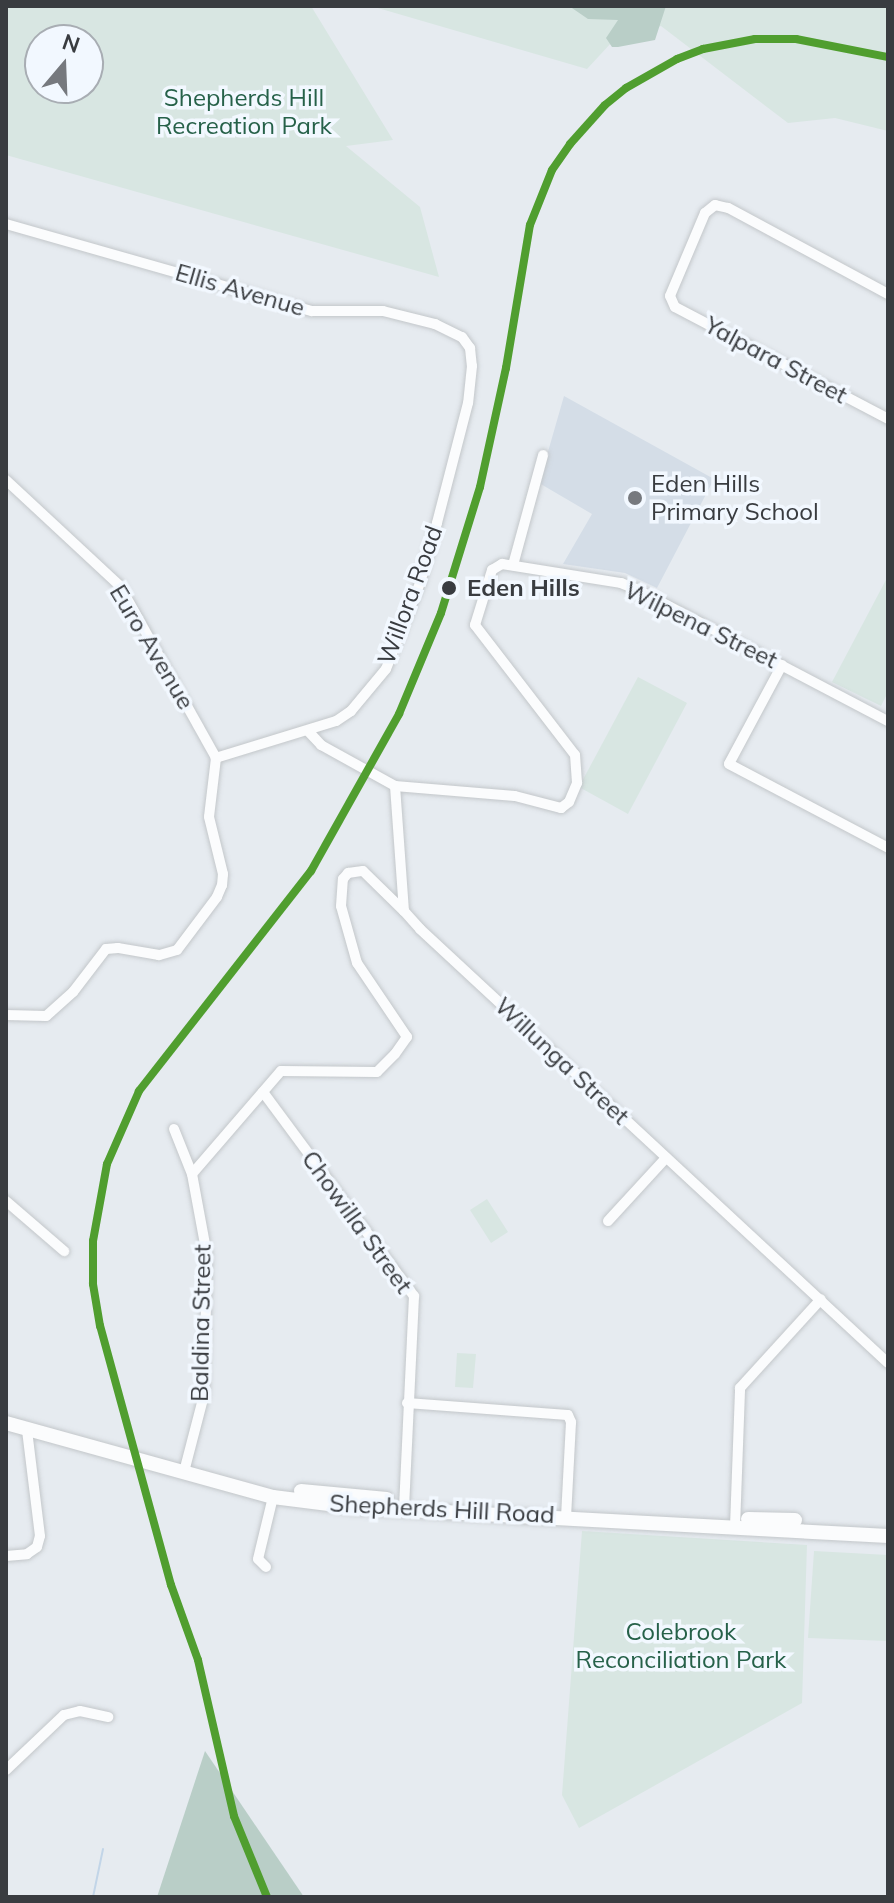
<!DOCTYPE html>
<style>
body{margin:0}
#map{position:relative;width:894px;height:1903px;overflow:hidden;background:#e6ebf0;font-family:Mulish,sans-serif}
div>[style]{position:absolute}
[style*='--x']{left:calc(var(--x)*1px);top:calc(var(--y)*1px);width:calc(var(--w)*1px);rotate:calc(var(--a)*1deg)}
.built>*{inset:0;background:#d4dde7}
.green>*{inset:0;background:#d8e6e2}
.forest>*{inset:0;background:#b9cec7}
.stream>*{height:2px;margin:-1px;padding:0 1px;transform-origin:1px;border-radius:1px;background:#c2d5e8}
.roads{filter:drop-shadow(0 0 2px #c3c7ca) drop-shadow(0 0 2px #c3c7ca)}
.street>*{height:10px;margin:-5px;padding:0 5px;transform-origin:5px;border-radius:5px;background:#fbfcfd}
.secondary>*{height:14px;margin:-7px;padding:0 7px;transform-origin:7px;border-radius:7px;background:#fbfcfd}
.rail-1>*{height:8px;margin:-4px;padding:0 4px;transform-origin:4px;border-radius:4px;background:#509e2f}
.dots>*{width:22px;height:22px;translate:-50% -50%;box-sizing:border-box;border:4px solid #f2f8ff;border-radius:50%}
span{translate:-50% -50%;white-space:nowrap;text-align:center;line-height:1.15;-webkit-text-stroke:7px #f2f8ff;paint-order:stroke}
.park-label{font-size:24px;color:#266149}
.street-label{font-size:24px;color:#393c40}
.poi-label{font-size:24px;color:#393c40}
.left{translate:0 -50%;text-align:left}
.stop-label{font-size:24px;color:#393c40;font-weight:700}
.frame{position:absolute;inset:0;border:8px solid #393c40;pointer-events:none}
.north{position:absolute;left:24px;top:24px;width:80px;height:80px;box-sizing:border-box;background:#f2f8ff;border:2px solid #a8adb3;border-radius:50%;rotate:19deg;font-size:22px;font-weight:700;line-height:32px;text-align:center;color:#393c40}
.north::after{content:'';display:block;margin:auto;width:28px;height:36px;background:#76797e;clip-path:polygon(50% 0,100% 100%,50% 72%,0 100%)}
</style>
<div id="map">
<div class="built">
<i style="clip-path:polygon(564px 396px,714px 479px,657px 588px,625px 573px,563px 564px,592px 514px,539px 483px)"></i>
</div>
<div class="green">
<i style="clip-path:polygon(evenodd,6px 6px,311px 6px,393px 140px,346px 146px,420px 207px,439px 277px,6px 155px,6px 6px,88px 40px,88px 88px,40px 88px,40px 40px,88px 40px)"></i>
<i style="clip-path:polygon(371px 6px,888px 6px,888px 131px,835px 118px,788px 123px,661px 26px,612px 42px,587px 69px)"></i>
<i style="clip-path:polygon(888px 576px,888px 692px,881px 706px,832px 682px)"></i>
<i style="clip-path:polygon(638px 677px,687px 703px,628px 814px,579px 787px)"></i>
<i style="clip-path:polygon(487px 1199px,508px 1232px,491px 1243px,470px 1210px)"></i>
<i style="clip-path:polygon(457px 1353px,476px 1354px,473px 1388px,455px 1387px)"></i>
<i style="clip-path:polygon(582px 1531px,807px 1545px,802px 1703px,579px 1828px,562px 1795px)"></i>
<i style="clip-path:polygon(814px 1551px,888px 1555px,888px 1641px,808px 1638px)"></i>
</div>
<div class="forest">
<i style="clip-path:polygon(569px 6px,666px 6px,655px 40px,618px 47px,612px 47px,606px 38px,618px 20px,588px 19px)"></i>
<i style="clip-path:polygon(205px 1751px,304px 1897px,157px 1897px)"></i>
</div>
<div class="stream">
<i style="--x:93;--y:1897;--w:49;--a:-78.2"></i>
</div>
<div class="roads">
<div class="street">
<i style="--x:6;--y:224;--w:318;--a:15.9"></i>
<i style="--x:312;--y:311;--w:71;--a:0"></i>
<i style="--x:383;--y:311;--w:54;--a:14"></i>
<i style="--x:435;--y:324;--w:30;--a:26"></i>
<i style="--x:462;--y:337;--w:14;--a:54"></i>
<i style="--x:470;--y:348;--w:18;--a:84"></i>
<i style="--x:472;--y:366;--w:37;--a:96"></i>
<i style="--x:468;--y:403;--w:124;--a:104.5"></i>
<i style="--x:437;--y:523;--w:62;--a:105.8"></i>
<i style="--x:420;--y:583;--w:92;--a:111.6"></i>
<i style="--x:386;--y:669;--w:55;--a:129.8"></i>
<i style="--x:351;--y:711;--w:18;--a:146"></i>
<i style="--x:336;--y:721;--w:126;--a:162.9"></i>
<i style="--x:216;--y:758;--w:59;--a:96.8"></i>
<i style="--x:209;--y:817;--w:59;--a:76.2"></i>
<i style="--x:223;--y:874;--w:11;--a:95"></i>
<i style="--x:222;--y:885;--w:13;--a:113"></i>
<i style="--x:217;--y:897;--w:66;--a:127"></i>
<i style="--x:177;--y:950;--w:19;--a:164"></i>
<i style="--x:159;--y:955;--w:42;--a:-170.3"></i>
<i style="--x:118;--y:948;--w:12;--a:175"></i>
<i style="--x:106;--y:949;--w:54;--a:127.5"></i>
<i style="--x:73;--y:992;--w:36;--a:138"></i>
<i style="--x:46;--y:1016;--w:40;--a:-178.6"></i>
<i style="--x:888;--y:294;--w:182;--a:-151.7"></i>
<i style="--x:728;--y:208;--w:13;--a:-167"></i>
<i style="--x:715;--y:205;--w:13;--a:141"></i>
<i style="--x:705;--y:213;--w:90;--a:112.9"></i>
<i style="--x:670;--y:296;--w:12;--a:66"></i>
<i style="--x:675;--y:307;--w:241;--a:27.7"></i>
<i style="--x:6;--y:480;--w:156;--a:42.9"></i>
<i style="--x:120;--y:586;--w:197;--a:60.8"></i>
<i style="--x:513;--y:565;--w:114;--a:-74.7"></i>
<i style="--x:782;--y:665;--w:112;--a:118.2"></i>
<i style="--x:729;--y:764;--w:180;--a:27.8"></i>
<i style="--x:309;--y:732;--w:18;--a:47"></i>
<i style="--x:321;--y:745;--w:85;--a:29"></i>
<i style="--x:395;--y:786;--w:125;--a:85.9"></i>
<i style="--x:404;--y:911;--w:24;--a:48"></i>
<i style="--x:420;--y:929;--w:638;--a:42.84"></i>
<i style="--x:395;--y:786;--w:120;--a:4.8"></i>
<i style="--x:515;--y:796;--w:48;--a:14.6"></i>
<i style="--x:561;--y:808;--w:10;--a:-37"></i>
<i style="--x:569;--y:802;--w:21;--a:-67"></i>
<i style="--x:577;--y:783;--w:28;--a:-94"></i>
<i style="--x:575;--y:755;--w:164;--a:-127.6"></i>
<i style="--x:475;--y:625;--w:58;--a:-72.8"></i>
<i style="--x:492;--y:570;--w:12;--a:-31"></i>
<i style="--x:502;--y:564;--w:121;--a:9.1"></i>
<i style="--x:621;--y:583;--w:18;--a:22"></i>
<i style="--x:638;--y:590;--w:282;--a:27.7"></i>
<i style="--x:263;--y:1092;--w:254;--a:53.5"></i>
<i style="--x:414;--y:1296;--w:211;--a:92.7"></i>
<i style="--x:174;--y:1129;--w:48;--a:68.2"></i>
<i style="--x:192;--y:1174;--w:82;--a:79.5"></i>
<i style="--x:207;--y:1255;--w:140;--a:91.2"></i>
<i style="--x:204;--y:1395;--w:80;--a:104.6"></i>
<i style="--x:192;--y:1174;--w:136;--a:-49.2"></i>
<i style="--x:281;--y:1071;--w:96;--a:0.6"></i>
<i style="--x:377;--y:1072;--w:25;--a:-45"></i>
<i style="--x:395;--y:1054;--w:21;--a:-55"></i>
<i style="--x:407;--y:1037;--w:89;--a:-124"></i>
<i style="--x:357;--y:963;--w:59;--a:-105.7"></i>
<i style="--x:341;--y:906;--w:27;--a:-86"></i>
<i style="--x:343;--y:879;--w:8;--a:-50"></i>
<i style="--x:348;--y:873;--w:15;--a:-8"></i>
<i style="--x:363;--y:871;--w:57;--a:44.3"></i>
<i style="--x:6;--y:1201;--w:77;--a:40.8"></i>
<i style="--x:608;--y:1221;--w:86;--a:-47.4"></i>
<i style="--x:407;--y:1403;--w:161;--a:4.3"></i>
<i style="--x:568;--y:1415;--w:8;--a:67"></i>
<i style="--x:571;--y:1422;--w:94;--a:93"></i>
<i style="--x:735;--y:1527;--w:139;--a:-87.9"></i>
<i style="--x:740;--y:1388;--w:120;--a:-47.7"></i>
<i style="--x:6;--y:1556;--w:21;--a:-5"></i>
<i style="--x:27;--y:1554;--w:12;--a:-35"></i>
<i style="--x:37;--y:1547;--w:11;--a:-75"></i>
<i style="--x:40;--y:1536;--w:107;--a:-97"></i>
<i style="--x:266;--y:1567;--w:11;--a:-135"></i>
<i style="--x:258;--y:1559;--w:64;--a:-76.4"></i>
<i style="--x:6;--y:1770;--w:80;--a:-43.5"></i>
<i style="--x:64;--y:1715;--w:16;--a:-14"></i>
<i style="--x:80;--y:1711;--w:29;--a:12"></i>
</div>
<div class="secondary">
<i style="--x:6;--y:1423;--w:277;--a:15.5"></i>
<i style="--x:273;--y:1497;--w:80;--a:7.2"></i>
<i style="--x:352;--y:1507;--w:537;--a:3.1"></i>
<i style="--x:301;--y:1491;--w:86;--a:5.3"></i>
<i style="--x:748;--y:1519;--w:47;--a:1.2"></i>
</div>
</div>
<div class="rail-1">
<i style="--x:267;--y:1897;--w:87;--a:-112.2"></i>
<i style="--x:234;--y:1816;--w:160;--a:-103"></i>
<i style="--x:198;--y:1660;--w:80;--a:-109.8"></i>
<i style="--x:171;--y:1585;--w:269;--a:-105.3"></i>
<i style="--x:100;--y:1326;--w:43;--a:-99.5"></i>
<i style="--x:93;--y:1284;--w:43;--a:-90"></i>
<i style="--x:93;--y:1241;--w:78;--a:-79.7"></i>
<i style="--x:107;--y:1164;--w:80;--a:-66.3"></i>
<i style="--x:139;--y:1091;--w:279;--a:-52"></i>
<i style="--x:311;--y:871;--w:180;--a:-60.7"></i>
<i style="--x:399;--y:714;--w:109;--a:-67.4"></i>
<i style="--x:441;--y:613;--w:132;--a:-72.8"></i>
<i style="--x:480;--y:487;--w:122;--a:-77.7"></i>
<i style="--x:506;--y:368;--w:145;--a:-80.5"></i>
<i style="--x:530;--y:225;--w:59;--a:-68.2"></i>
<i style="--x:552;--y:170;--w:32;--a:-55"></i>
<i style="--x:570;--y:144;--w:52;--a:-48.1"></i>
<i style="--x:605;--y:105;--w:27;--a:-39"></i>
<i style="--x:626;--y:88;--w:59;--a:-29.6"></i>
<i style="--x:677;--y:59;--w:28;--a:-21"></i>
<i style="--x:703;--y:49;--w:53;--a:-10.9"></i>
<i style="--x:755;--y:39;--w:41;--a:0"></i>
<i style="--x:796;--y:39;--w:94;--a:11.1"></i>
</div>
<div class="dots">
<i style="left:635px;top:498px;background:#76797e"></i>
<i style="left:449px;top:588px;background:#393c40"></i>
</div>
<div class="park-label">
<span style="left:244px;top:112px">Shepherds Hill<br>Recreation Park</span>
<span style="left:681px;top:1646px">Colebrook<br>Reconciliation Park</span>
</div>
<div class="street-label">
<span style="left:240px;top:290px;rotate:16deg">Ellis Avenue</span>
<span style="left:776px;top:360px;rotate:28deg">Yalpara Street</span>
<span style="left:410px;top:595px;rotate:-70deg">Willora Road</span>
<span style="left:701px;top:625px;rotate:26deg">Wilpena Street</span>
<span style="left:152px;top:647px;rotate:59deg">Euro Avenue</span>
<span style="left:562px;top:1061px;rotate:43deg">Willunga Street</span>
<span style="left:357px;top:1222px;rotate:54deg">Chowilla Street</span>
<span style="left:201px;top:1323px;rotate:-89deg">Baldina Street</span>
<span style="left:442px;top:1509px;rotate:3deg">Shepherds Hill Road</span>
</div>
<div class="poi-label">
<span class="left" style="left:651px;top:498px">Eden Hills<br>Primary School</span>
</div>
<div class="stop-label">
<span class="left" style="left:467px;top:588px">Eden Hills</span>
</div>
<div class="frame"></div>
<div class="north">N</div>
</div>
